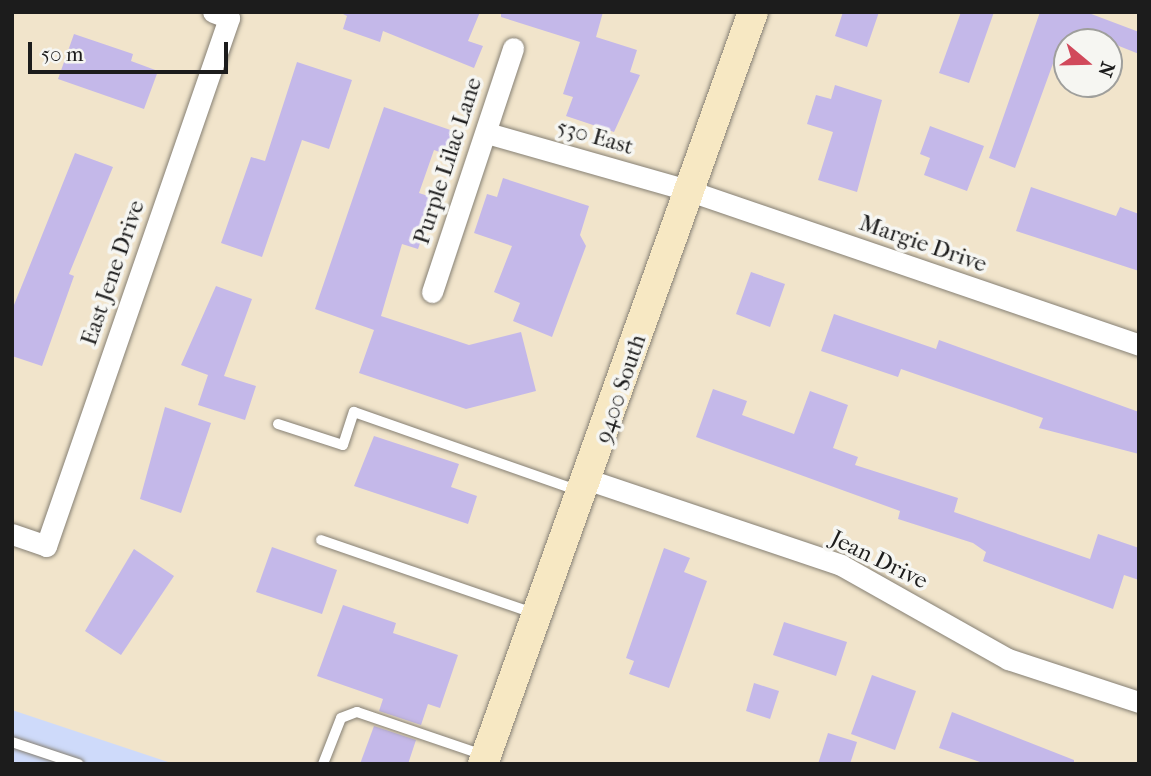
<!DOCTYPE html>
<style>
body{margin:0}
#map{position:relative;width:1151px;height:776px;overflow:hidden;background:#f1e4cb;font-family:"IM FELL French Canon",serif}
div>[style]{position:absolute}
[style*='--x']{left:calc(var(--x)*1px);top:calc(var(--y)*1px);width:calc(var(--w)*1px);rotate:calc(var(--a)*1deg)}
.built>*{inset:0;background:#cedafa}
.building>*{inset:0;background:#c4b8e9}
.roads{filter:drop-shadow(0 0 2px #868074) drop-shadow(0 0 2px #868074)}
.lane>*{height:10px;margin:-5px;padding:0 5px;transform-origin:5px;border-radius:5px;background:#fff}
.street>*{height:21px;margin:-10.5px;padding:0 10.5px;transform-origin:10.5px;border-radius:10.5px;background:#fff}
.secondary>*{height:30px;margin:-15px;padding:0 15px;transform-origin:15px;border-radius:15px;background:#f7e8c3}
span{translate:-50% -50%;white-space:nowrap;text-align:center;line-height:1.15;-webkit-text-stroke:7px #f6f6f2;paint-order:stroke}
.street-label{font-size:23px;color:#1c1c1c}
.frame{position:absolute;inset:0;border:14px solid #1c1c1c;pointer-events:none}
.north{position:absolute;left:1053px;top:28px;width:70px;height:70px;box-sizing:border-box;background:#f6f6f2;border:2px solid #9f9f9c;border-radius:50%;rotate:109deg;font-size:19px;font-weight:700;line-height:28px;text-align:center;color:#1c1c1c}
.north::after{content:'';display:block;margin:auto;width:24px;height:32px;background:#d1495b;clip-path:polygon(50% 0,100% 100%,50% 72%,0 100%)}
.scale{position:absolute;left:28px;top:42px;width:200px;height:32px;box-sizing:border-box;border:4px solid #1c1c1c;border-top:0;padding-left:9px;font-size:21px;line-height:24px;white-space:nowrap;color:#1c1c1c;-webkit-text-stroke:5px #f6f6f2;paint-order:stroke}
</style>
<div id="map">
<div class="built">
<i style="clip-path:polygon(12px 710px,174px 764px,12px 764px)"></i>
</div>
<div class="building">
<i style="clip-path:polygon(339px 12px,480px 12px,468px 41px,483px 46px,474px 68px,383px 31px,380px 42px,343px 29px,347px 16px)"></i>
<i style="clip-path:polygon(501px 12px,603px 12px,596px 37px,637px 50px,630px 72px,640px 75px,614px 132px,566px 116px,573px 97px,563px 94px,580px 42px,501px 17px)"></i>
<i style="clip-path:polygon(843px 12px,879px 12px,867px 47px,835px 36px)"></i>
<i style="clip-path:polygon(961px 12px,994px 12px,969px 83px,939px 73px)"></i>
<i style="clip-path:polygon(1040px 12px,1086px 12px,1139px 32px,1139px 54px,1109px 42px,1067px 42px,1067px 62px,1055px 58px,1015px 168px,989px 158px)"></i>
<i style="clip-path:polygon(74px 34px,133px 54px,131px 61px,158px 71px,144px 109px,58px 79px)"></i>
<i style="clip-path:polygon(297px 62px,352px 80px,329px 149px,302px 140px,262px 257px,221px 243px,251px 157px,265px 161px)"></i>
<i style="clip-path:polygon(835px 85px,882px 100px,857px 192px,818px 180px,833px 132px,807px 124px,816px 95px,831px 99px)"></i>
<i style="clip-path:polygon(384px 107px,459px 133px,451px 156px,434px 150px,419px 193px,434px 198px,425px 229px,418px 249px,402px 244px,381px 316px,469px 345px,521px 332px,536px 391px,466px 409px,359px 373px,374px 330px,315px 309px)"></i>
<i style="clip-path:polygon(930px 126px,984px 146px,967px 191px,924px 175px,930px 158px,920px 154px)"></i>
<i style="clip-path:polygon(75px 153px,113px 167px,69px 274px,74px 276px,42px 366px,12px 356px,12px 310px)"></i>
<i style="clip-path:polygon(503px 178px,589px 206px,580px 235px,586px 246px,552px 337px,513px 321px,520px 303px,494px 292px,512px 246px,474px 233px,487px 194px,497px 197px)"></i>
<i style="clip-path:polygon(1031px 187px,1116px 216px,1120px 207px,1139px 214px,1139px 271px,1016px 231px)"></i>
<i style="clip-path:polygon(751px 272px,785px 284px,770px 327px,736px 314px)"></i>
<i style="clip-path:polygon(216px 286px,252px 299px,224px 376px,256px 386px,245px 420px,198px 405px,208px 375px,181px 365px)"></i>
<i style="clip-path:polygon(834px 314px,936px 349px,939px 340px,1139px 412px,1139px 454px,1039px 428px,1043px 418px,901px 369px,898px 377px,821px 351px)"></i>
<i style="clip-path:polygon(713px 389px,747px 401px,742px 415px,794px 434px,810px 391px,848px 405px,833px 448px,858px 457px,855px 465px,958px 498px,954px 512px,1090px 559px,1098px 534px,1139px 548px,1139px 580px,1124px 575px,1113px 609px,983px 561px,986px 552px,973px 543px,898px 519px,900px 511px,696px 437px)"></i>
<i style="clip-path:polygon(165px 407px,211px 423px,181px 513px,140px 499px)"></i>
<i style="clip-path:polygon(374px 436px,459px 464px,451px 487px,477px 496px,468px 524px,354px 486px)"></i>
<i style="clip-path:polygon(272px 547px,337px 570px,322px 614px,256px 592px)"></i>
<i style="clip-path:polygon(664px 548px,690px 558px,684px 572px,707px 581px,669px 688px,629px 674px,634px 661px,626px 658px)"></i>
<i style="clip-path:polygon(134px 549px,174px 576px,121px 655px,85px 631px)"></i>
<i style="clip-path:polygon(343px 605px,396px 623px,393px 633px,458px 655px,440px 708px,428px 704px,421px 725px,379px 711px,383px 699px,317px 676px)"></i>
<i style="clip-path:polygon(784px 622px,847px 642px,836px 676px,773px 655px)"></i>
<i style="clip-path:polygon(872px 675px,916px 691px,895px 750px,851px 734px)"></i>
<i style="clip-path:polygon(754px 683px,779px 691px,770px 719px,746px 711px)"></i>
<i style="clip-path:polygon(952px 712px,1074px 760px,1074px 764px,986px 764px,939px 748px)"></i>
<i style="clip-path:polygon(374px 726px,416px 740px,408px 764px,360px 764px)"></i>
<i style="clip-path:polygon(828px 733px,857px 742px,850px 764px,818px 764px)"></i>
</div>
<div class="roads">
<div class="lane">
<i style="--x:278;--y:424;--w:68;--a:17.9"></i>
<i style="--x:343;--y:445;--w:35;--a:-72"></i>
<i style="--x:354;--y:412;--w:238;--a:19.3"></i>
<i style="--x:321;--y:540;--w:227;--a:19"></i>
<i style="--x:12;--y:742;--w:70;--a:18.4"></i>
<i style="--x:323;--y:764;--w:49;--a:-68.6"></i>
<i style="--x:341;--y:718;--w:17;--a:-21"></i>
<i style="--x:357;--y:712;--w:133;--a:18.8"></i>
</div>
<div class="street">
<i style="--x:487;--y:133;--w:211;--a:15.9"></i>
<i style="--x:690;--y:191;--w:475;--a:18.9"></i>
<i style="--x:432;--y:292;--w:257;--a:-71.6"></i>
<i style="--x:589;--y:480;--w:266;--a:18.6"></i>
<i style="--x:841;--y:565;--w:192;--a:29.4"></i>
<i style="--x:1008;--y:659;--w:138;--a:18.2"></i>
<i style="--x:12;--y:534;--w:36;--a:19"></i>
<i style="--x:46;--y:546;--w:559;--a:-70.88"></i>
<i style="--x:229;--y:18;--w:17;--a:-159"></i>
</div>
<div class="secondary">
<i style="--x:483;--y:764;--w:799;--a:-70.25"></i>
</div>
</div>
<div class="street-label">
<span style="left:595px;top:137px;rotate:16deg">530 East</span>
<span style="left:448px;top:161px;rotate:-72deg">Purple Lilac Lane</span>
<span style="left:923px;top:244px;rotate:19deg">Margie Drive</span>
<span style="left:113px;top:273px;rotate:-71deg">East Jene Drive</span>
<span style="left:621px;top:389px;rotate:-71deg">9400 South</span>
<span style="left:879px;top:560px;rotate:26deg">Jean Drive</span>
</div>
<div class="frame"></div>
<div class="north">N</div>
<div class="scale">50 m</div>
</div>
